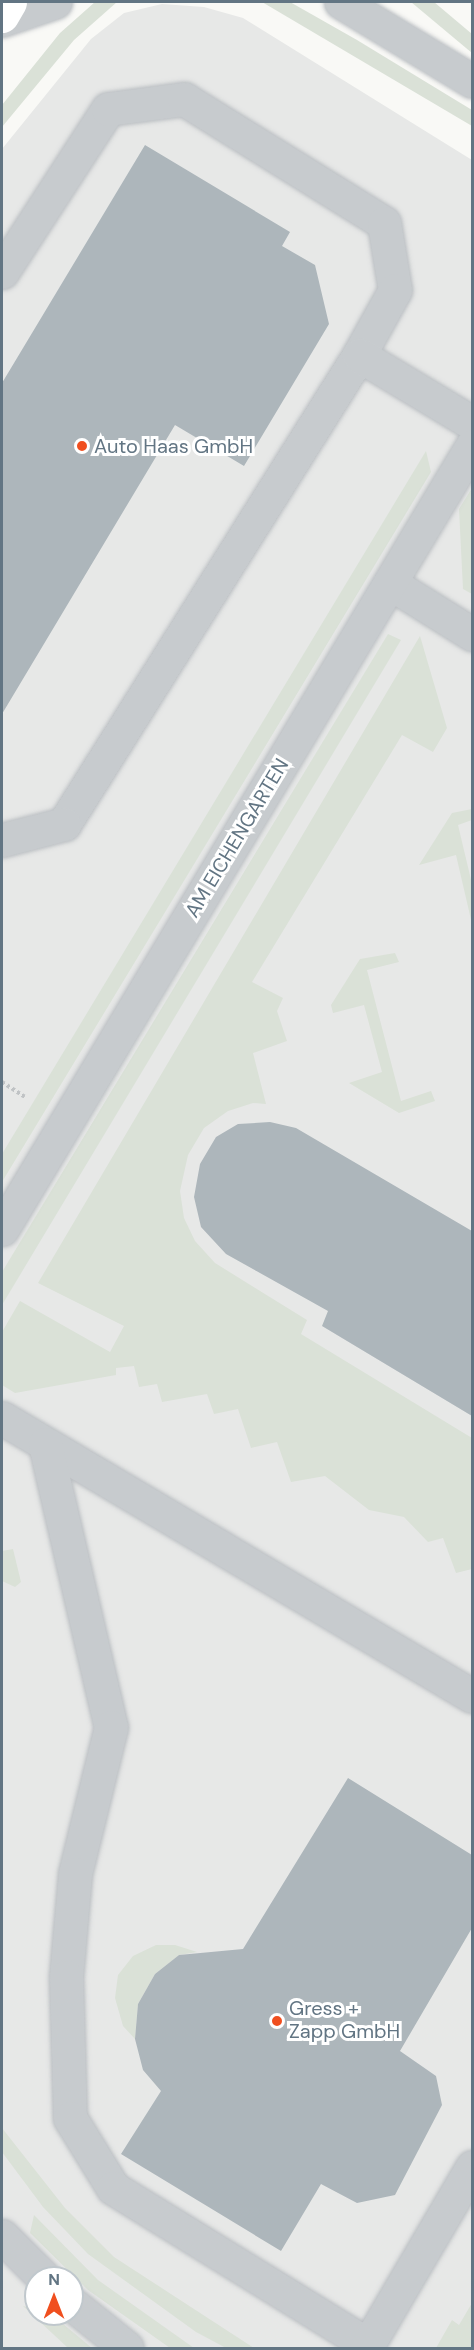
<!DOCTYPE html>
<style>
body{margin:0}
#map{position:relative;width:474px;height:2350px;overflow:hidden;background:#f9f9f6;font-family:"DM Sans",sans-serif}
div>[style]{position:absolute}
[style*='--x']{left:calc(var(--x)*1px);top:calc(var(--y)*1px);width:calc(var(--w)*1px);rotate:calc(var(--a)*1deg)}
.built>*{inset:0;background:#e7e8e7}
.green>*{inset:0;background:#dae1d7}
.building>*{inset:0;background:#adb6bb}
.path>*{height:4px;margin-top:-2px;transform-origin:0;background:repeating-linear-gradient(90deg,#c0c3c5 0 3px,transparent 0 6px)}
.roads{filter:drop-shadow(0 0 2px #babec2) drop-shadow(0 0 2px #babec2)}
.minor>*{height:33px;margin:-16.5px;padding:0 16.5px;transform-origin:16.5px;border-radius:16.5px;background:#c7cbce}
.major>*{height:33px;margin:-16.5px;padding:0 16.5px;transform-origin:16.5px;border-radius:16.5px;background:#fff}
.dots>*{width:16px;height:16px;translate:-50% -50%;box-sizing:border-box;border:3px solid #fff;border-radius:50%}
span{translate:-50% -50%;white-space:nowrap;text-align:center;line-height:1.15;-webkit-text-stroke:6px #fff;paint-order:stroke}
.poi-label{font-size:20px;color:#627583}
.left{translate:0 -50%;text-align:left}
.street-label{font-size:20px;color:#627583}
.frame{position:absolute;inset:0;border:3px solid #627583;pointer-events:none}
.north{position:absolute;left:24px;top:2266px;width:60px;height:60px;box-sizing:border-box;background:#fff;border:2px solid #c0c8cd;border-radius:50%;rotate:0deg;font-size:16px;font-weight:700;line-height:24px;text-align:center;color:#627583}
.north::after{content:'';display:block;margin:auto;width:21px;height:27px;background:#f04f1f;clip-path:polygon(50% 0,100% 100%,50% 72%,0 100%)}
</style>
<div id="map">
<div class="built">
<i style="clip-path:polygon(evenodd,162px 4px,204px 7px,243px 18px,472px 160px,472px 2348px,2px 2348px,2px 149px,91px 39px,124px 13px,162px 4px,36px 2278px,72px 2278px,72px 2314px,36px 2314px,36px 2278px)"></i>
</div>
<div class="green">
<i style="clip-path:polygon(95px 2px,117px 2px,74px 40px,2px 127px,2px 105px,60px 33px)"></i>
<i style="clip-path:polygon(262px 2px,290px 2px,357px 40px,472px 110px,472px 126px)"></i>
<i style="clip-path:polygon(411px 2px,434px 2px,472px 34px,472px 53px)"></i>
<i style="clip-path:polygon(426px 451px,431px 472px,2px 1182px,2px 1154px)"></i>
<i style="clip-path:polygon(472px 488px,472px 594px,463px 589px,459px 509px)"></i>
<i style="clip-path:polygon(388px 634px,401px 640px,2px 1305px,2px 1272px)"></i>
<i style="clip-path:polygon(420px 636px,447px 728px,433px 752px,402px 735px,252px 982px,283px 998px,277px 1011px,287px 1041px,253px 1053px,266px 1104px,253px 1103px,228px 1111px,204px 1128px,188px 1155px,180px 1191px,184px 1218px,195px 1241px,215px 1263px,307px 1320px,301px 1334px,472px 1438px,472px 1569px,456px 1573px,443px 1538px,428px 1542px,404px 1517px,369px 1510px,325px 1476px,291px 1482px,277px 1442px,251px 1448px,238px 1409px,214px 1414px,207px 1394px,162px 1402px,157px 1384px,139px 1387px,134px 1366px,116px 1368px,116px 1375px,15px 1393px,2px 1385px,2px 1332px,20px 1301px,110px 1352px,124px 1326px,38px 1283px)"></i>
<i style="clip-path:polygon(472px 809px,472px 820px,458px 825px,472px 884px,472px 924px,456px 855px,419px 865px,452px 813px)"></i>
<i style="clip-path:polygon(395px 953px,399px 962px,367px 970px,401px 1101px,431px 1091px,435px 1101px,399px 1113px,349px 1083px,382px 1072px,364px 1005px,333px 1013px,331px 1005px,360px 959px)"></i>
<i style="clip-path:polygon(13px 1549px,21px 1582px,15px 1587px,2px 1581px,2px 1551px)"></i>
<i style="clip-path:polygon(156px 1945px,175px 1945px,197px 1952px,179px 1955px,155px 1974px,138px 2004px,135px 2039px,123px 2026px,115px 1998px,118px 1975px,133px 1956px)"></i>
<i style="clip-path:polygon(2px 2128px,65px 2208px,114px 2257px,254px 2348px,226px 2348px,196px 2332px,88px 2254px,43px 2207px,2px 2152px)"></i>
<i style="clip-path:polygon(34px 2215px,98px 2280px,194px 2348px,170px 2348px,88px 2290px,30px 2233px)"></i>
<i style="clip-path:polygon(472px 2303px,472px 2348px,436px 2348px,452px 2320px,459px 2325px)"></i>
<i style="clip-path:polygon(23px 2306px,36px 2309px,36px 2314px,51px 2314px,92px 2348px,68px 2348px)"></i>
</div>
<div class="building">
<i style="clip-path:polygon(145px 145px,290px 232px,282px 246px,315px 265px,329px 324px,244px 466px,175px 425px,2px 714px,2px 383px)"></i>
<i style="clip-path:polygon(270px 1122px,296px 1128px,472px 1231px,472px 1416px,322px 1326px,328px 1311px,226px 1254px,201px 1227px,194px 1197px,200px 1164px,216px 1137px,238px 1124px)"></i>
<i style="clip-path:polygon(348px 1778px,472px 1855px,472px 1928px,400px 2051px,436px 2076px,442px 2105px,395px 2195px,357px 2203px,321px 2184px,281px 2251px,121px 2154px,161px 2091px,143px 2070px,135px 2039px,138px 2004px,155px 1974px,179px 1955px,243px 1949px)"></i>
</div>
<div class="path">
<i style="--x:2;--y:1082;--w:27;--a:33"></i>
</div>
<div class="roads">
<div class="minor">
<i style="--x:341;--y:2;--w:153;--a:31.1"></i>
<i style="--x:2;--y:20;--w:56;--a:-18.8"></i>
<i style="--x:2;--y:272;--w:194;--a:-57"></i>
<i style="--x:108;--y:109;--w:77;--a:-7.5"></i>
<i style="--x:184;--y:99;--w:235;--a:31.8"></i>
<i style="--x:384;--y:223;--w:68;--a:80.7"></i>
<i style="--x:395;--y:290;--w:74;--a:119"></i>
<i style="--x:359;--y:355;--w:554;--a:122.17"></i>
<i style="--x:64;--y:824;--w:64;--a:165.5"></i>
<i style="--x:359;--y:355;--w:132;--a:31"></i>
<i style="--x:390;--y:583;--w:97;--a:31.9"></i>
<i style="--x:2;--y:1229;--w:913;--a:-59.03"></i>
<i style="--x:2;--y:1418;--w:546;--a:30.6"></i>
<i style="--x:45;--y:1444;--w:291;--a:76.9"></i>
<i style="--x:111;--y:1727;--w:151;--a:103.8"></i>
<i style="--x:75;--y:1874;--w:103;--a:95"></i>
<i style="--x:66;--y:1977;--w:141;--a:88.4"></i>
<i style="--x:70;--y:2118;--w:82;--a:58.4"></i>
<i style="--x:113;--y:2188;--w:299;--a:31.6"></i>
<i style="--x:2;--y:2236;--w:59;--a:45"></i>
<i style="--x:72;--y:2304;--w:70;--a:38.7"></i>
<i style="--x:366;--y:2348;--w:210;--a:-59.6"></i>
</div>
<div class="major">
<i style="--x:2;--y:16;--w:16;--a:-60"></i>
</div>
</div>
<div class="dots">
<i style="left:82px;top:446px;background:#f04f1f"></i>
<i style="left:277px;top:2021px;background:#f04f1f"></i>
</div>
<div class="poi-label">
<span class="left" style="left:94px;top:446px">Auto Haas GmbH</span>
<span class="left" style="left:289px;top:2020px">Gress +<br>Zapp GmbH</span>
</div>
<div class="street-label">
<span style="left:237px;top:838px;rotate:-59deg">AM EICHENGARTEN</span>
</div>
<div class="frame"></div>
<div class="north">N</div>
</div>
